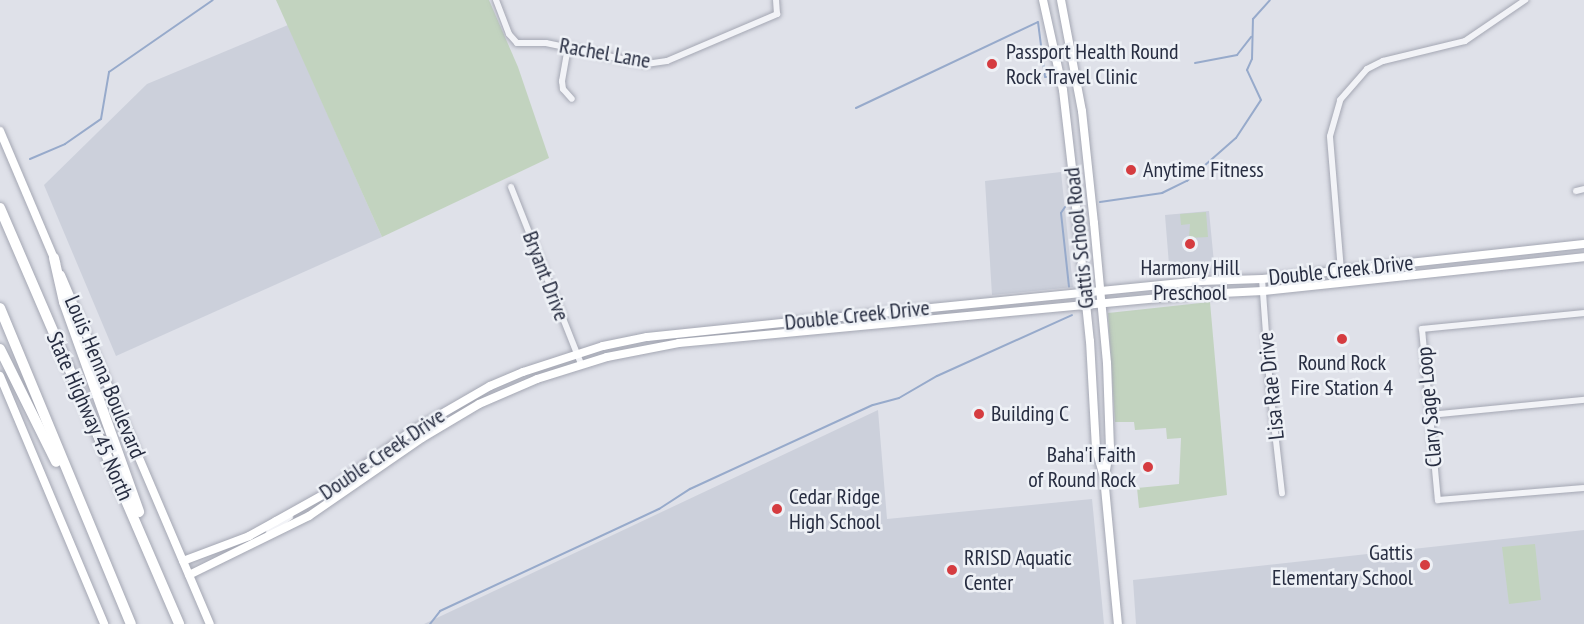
<!DOCTYPE html>
<style>
body{margin:0}
#map{position:relative;width:1584px;height:624px;overflow:hidden;background:#dfe1e9;font-family:"PT Sans Narrow",sans-serif}
div>[style]{position:absolute}
[style*='--x']{left:calc(var(--x)*1px);top:calc(var(--y)*1px);width:calc(var(--w)*1px);rotate:calc(var(--a)*1deg)}
.built>*{inset:0;background:#ccd0db}
.green>*{inset:0;background:#c2d3bf}
.stream>*{height:2px;margin:-1px;padding:0 1px;transform-origin:1px;border-radius:1px;background:#97aacb}
.roads{filter:drop-shadow(0 0 2px #a4a7b3) drop-shadow(0 0 2px #a4a7b3)}
.street>*{height:6px;margin:-3px;padding:0 3px;transform-origin:3px;border-radius:3px;background:#f2f3f7}
.secondary>*{height:8px;margin:-4px;padding:0 4px;transform-origin:4px;border-radius:4px;background:#fff}
.highway>*{height:10px;margin:-5px;padding:0 5px;transform-origin:5px;border-radius:5px;background:#fff}
.dots>*{width:16px;height:16px;translate:-50% -50%;box-sizing:border-box;border:3px solid #eef1f6;border-radius:50%}
span{translate:-50% -50%;white-space:nowrap;text-align:center;line-height:1.15;-webkit-text-stroke:5px #eef1f6;paint-order:stroke}
.poi-label{font-size:22px;color:#272d41}
.left{translate:0 -50%;text-align:left}
.right{translate:-100% -50%;text-align:right}
.street-label{font-size:22px;color:#272d41}
</style>
<div id="map">
<div class="built">
<i style="clip-path:polygon(288px 25px,382px 237px,116px 356px,44px 185px,147px 84px)"></i>
<i style="clip-path:polygon(1061px 172px,1073px 287px,992px 295px,985px 181px)"></i>
<i style="clip-path:polygon(1209px 211px,1215px 273px,1170px 277px,1165px 215px)"></i>
<i style="clip-path:polygon(878px 410px,887px 519px,1092px 499px,1104px 624px,424px 624px)"></i>
<i style="clip-path:polygon(1584px 530px,1584px 624px,1136px 624px,1133px 580px)"></i>
</div>
<div class="green">
<i style="clip-path:polygon(276px 0,489px 0,518px 67px,549px 158px,382px 237px)"></i>
<i style="clip-path:polygon(1206px 212px,1208px 237px,1189px 238px,1190px 224px,1181px 225px,1180px 214px)"></i>
<i style="clip-path:polygon(1210px 302px,1227px 495px,1139px 508px,1137px 488px,1179px 484px,1181px 438px,1167px 439px,1166px 428px,1135px 430px,1134px 422px,1115px 422px,1108px 313px)"></i>
<i style="clip-path:polygon(1535px 544px,1541px 600px,1509px 604px,1502px 547px)"></i>
</div>
<div class="stream">
<i style="--x:1195;--y:63;--w:43;--a:-10.8"></i>
<i style="--x:1237;--y:55;--w:23;--a:-52"></i>
<i style="--x:856;--y:108;--w:201;--a:-25.3"></i>
<i style="--x:1038;--y:22;--w:55;--a:82.7"></i>
<i style="--x:1045;--y:77;--w:2;--a:0"></i>
<i style="--x:30;--y:159;--w:38;--a:-23"></i>
<i style="--x:65;--y:144;--w:44;--a:-34.8"></i>
<i style="--x:101;--y:119;--w:48;--a:-80.3"></i>
<i style="--x:109;--y:72;--w:126;--a:-34.7"></i>
<i style="--x:1100;--y:202;--w:63;--a:-8.3"></i>
<i style="--x:1162;--y:193;--w:28;--a:-26"></i>
<i style="--x:1187;--y:181;--w:65;--a:-41.3"></i>
<i style="--x:1236;--y:138;--w:45;--a:-56.7"></i>
<i style="--x:1261;--y:100;--w:33;--a:-115"></i>
<i style="--x:1247;--y:70;--w:12;--a:-66"></i>
<i style="--x:1252;--y:59;--w:40;--a:-88.6"></i>
<i style="--x:1253;--y:19;--w:25;--a:-48"></i>
<i style="--x:1065;--y:207;--w:7;--a:124"></i>
<i style="--x:1061;--y:213;--w:74;--a:83.8"></i>
<i style="--x:430;--y:624;--w:16;--a:-52"></i>
<i style="--x:440;--y:611;--w:242;--a:-25"></i>
<i style="--x:659;--y:509;--w:37;--a:-33"></i>
<i style="--x:690;--y:489;--w:201;--a:-24.7"></i>
<i style="--x:873;--y:405;--w:27;--a:-15"></i>
<i style="--x:899;--y:398;--w:44;--a:-30.1"></i>
<i style="--x:937;--y:376;--w:148;--a:-24.3"></i>
</div>
<div class="roads">
<div class="street">
<i style="--x:496;--y:0;--w:36;--a:69"></i>
<i style="--x:509;--y:34;--w:12;--a:48"></i>
<i style="--x:517;--y:43;--w:29;--a:0"></i>
<i style="--x:546;--y:43;--w:102;--a:11.9"></i>
<i style="--x:646;--y:64;--w:21;--a:-8"></i>
<i style="--x:667;--y:61;--w:120;--a:-23.1"></i>
<i style="--x:777;--y:14;--w:14;--a:-94"></i>
<i style="--x:568;--y:47;--w:35;--a:100"></i>
<i style="--x:562;--y:81;--w:8;--a:83"></i>
<i style="--x:563;--y:89;--w:13;--a:48"></i>
<i style="--x:511;--y:187;--w:190;--a:68.4"></i>
<i style="--x:1576;--y:191;--w:8;--a:-14"></i>
<i style="--x:1262;--y:279;--w:109;--a:85.8"></i>
<i style="--x:1270;--y:388;--w:106;--a:83.5"></i>
<i style="--x:1342;--y:283;--w:147;--a:-94.7"></i>
<i style="--x:1330;--y:136;--w:37;--a:-74"></i>
<i style="--x:1340;--y:100;--w:41;--a:-48.9"></i>
<i style="--x:1367;--y:69;--w:18;--a:-27"></i>
<i style="--x:1383;--y:61;--w:84;--a:-13.7"></i>
<i style="--x:1465;--y:41;--w:73;--a:-34.3"></i>
<i style="--x:1584;--y:313;--w:163;--a:174.4"></i>
<i style="--x:1422;--y:329;--w:172;--a:84.7"></i>
<i style="--x:1438;--y:500;--w:146;--a:-4.7"></i>
<i style="--x:1430;--y:415;--w:155;--a:-5.6"></i>
<i style="--x:269;--y:532;--w:26;--a:-36"></i>
</div>
<div class="secondary">
<i style="--x:1043;--y:0;--w:92;--a:77.5"></i>
<i style="--x:1063;--y:90;--w:79;--a:83.4"></i>
<i style="--x:1072;--y:168;--w:174;--a:84.1"></i>
<i style="--x:1090;--y:341;--w:108;--a:86.8"></i>
<i style="--x:1096;--y:449;--w:29;--a:74"></i>
<i style="--x:1104;--y:477;--w:148;--a:84.6"></i>
<i style="--x:1061;--y:0;--w:113;--a:79.3"></i>
<i style="--x:1082;--y:111;--w:113;--a:83.9"></i>
<i style="--x:1094;--y:223;--w:141;--a:84.7"></i>
<i style="--x:1107;--y:363;--w:84;--a:88"></i>
<i style="--x:1110;--y:447;--w:29;--a:100"></i>
<i style="--x:0;--y:131;--w:143;--a:67"></i>
<i style="--x:61;--y:275;--w:379;--a:66.9"></i>
<i style="--x:0;--y:376;--w:269;--a:67.2"></i>
<i style="--x:183;--y:561;--w:71;--a:-20.7"></i>
<i style="--x:249;--y:536;--w:31;--a:-29"></i>
<i style="--x:276;--y:521;--w:57;--a:-29.2"></i>
<i style="--x:326;--y:493;--w:106;--a:-35.8"></i>
<i style="--x:412;--y:431;--w:90;--a:-30"></i>
<i style="--x:490;--y:386;--w:36;--a:-23"></i>
<i style="--x:523;--y:372;--w:84;--a:-18"></i>
<i style="--x:603;--y:346;--w:45;--a:-11.6"></i>
<i style="--x:647;--y:337;--w:145;--a:-5.9"></i>
<i style="--x:791;--y:322;--w:412;--a:-5.7"></i>
<i style="--x:1201;--y:281;--w:61;--a:-1.9"></i>
<i style="--x:1262;--y:279;--w:324;--a:-6.2"></i>
<i style="--x:189;--y:575;--w:134;--a:-26.2"></i>
<i style="--x:309;--y:516;--w:137;--a:-34.6"></i>
<i style="--x:422;--y:438;--w:66;--a:-30.8"></i>
<i style="--x:479;--y:404;--w:63;--a:-23.3"></i>
<i style="--x:537;--y:379;--w:73;--a:-17.4"></i>
<i style="--x:607;--y:357;--w:73;--a:-11"></i>
<i style="--x:679;--y:343;--w:525;--a:-5.35"></i>
<i style="--x:1202;--y:294;--w:61;--a:-2.8"></i>
<i style="--x:1263;--y:291;--w:323;--a:-6"></i>
</div>
<div class="highway">
<i style="--x:0;--y:208;--w:453;--a:66.7"></i>
<i style="--x:54;--y:258;--w:45;--a:77.2"></i>
<i style="--x:64;--y:302;--w:223;--a:70.3"></i>
<i style="--x:0;--y:308;--w:342;--a:67.5"></i>
<i style="--x:0;--y:349;--w:126;--a:63.6"></i>
</div>
</div>
<div class="dots">
<i style="left:992px;top:64px;background:#d53c40"></i>
<i style="left:1131px;top:170px;background:#d53c40"></i>
<i style="left:1190px;top:244px;background:#d53c40"></i>
<i style="left:1342px;top:339px;background:#d53c40"></i>
<i style="left:979px;top:414px;background:#d53c40"></i>
<i style="left:1148px;top:467px;background:#d53c40"></i>
<i style="left:777px;top:509px;background:#d53c40"></i>
<i style="left:1425px;top:565px;background:#d53c40"></i>
<i style="left:952px;top:570px;background:#d53c40"></i>
</div>
<div class="poi-label">
<span class="left" style="left:1006px;top:64px">Passport Health Round<br>Rock Travel Clinic</span>
<span class="left" style="left:1143px;top:170px">Anytime Fitness</span>
<span style="left:1190px;top:280px">Harmony Hill<br>Preschool</span>
<span style="left:1342px;top:375px">Round Rock<br>Fire Station 4</span>
<span class="left" style="left:991px;top:414px">Building C</span>
<span class="right" style="left:1136px;top:467px">Baha'i Faith<br>of Round Rock</span>
<span class="left" style="left:789px;top:509px">Cedar Ridge<br>High School</span>
<span class="right" style="left:1413px;top:565px">Gattis<br>Elementary School</span>
<span class="left" style="left:964px;top:570px">RRISD Aquatic<br>Center</span>
</div>
<div class="street-label">
<span style="left:605px;top:53px;rotate:10deg">Rachel Lane</span>
<span style="left:1079px;top:238px;rotate:-96deg">Gattis School Road</span>
<span style="left:1341px;top:270px;rotate:-6deg">Double Creek Drive</span>
<span style="left:546px;top:276px;rotate:69deg">Bryant Drive</span>
<span style="left:857px;top:315px;rotate:-6deg">Double Creek Drive</span>
<span style="left:105px;top:377px;rotate:67deg">Louis Henna Boulevard</span>
<span style="left:1271px;top:386px;rotate:-96deg">Lisa Rae Drive</span>
<span style="left:1429px;top:407px;rotate:-95deg">Clary Sage Loop</span>
<span style="left:90px;top:416px;rotate:66deg">State Highway 45 North</span>
<span style="left:382px;top:454px;rotate:-34deg">Double Creek Drive</span>
</div>
</div>
